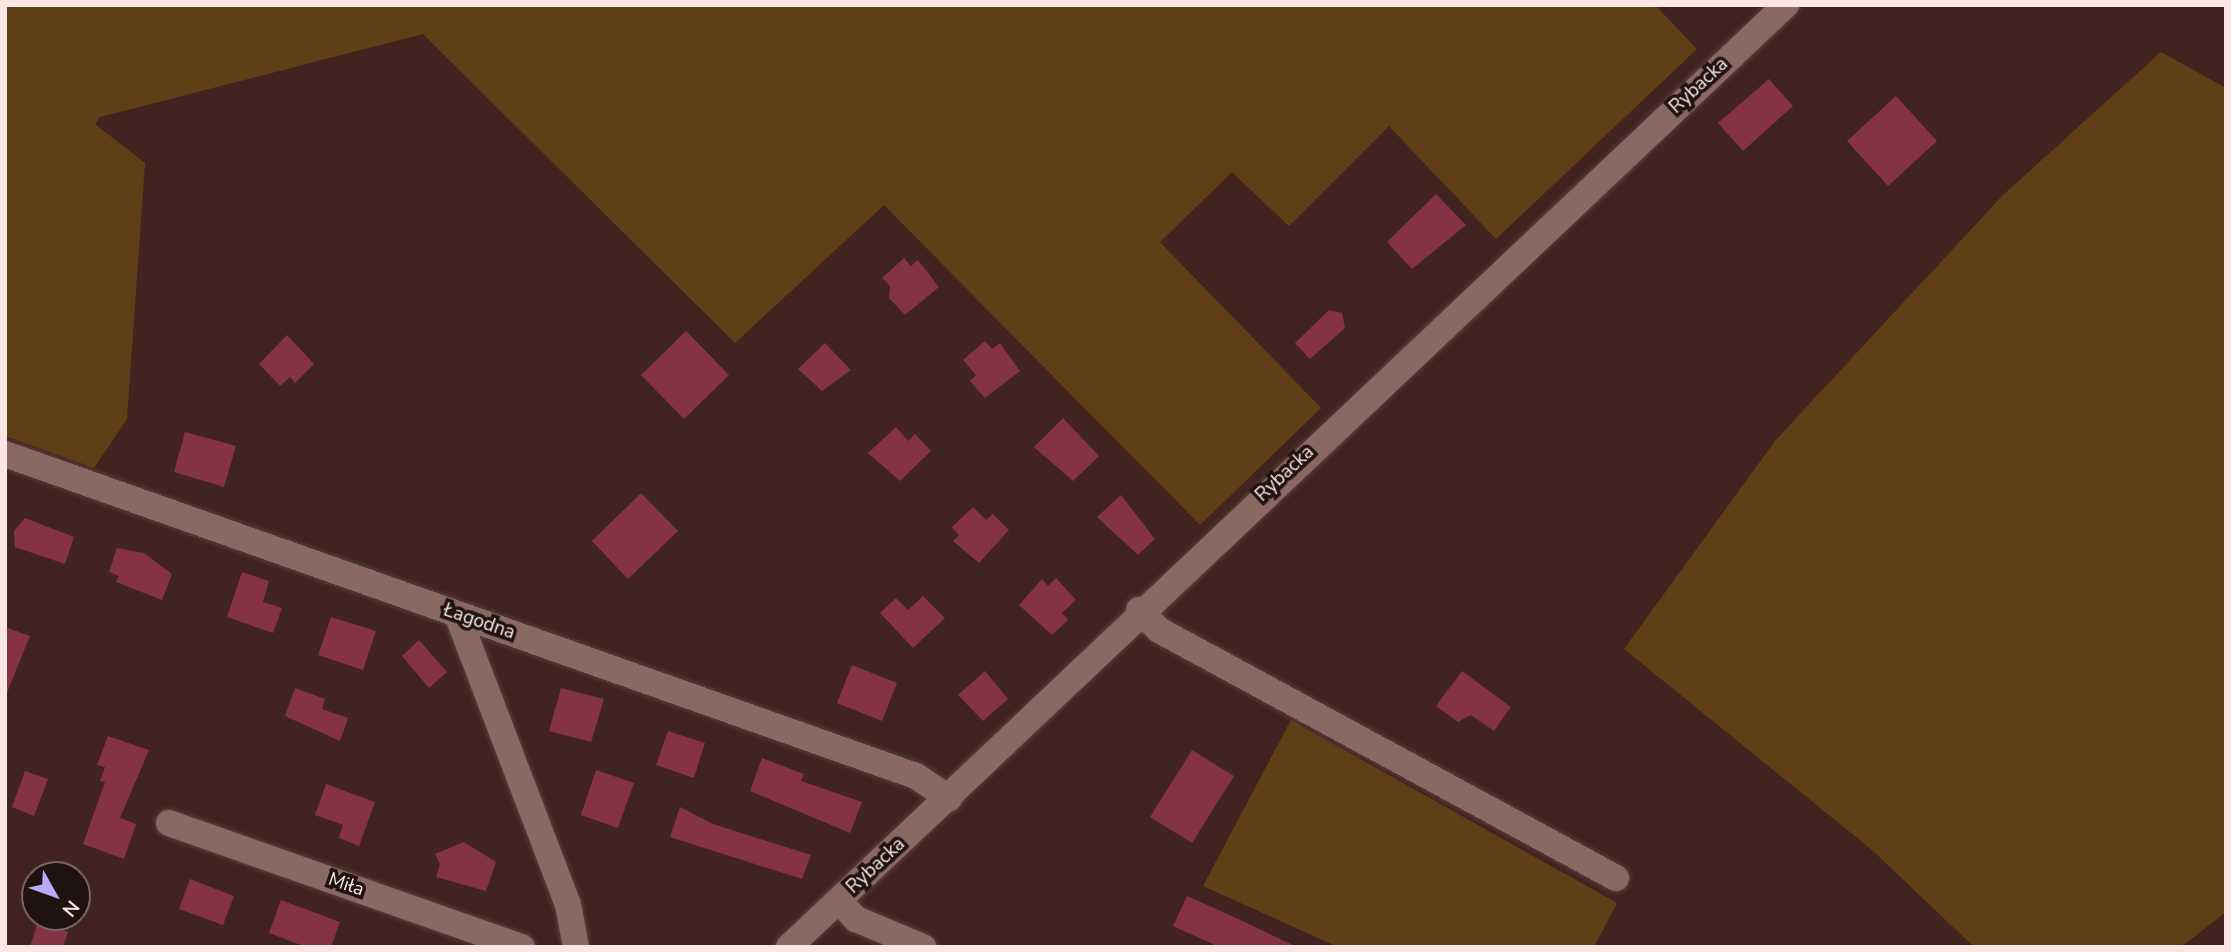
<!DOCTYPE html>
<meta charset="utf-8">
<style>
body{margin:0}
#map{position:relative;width:2231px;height:952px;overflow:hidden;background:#412420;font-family:"Nunito Sans",sans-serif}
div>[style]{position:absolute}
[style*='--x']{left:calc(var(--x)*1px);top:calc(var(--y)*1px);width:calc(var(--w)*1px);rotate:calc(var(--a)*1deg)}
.green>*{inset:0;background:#603f17}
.building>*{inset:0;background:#853244}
.roads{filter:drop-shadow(0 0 2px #59403d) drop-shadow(0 0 2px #59403d)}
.minor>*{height:26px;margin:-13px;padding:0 13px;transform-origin:13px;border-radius:13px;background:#8b6963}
span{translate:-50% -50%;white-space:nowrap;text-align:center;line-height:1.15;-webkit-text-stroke:7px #1f1210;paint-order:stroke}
.street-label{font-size:19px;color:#fae6e3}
.frame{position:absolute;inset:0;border:7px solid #fae6e3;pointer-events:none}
.north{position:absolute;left:21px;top:861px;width:70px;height:70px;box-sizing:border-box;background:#1f1210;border:2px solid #776764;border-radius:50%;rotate:130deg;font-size:19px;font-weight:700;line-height:28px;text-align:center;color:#fae6e3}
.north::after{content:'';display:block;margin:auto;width:24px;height:32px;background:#b9abf7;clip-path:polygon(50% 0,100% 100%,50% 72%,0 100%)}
</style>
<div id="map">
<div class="green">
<i style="clip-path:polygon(5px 5px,1655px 5px,1697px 49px,1496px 239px,1389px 126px,1289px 226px,1232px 172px,1160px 242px,1321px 408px,1200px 525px,884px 205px,735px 343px,423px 34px,100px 117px,95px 124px,145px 163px,127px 419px,94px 468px,5px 436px)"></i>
<i style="clip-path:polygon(2161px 52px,2226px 88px,2226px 912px,2181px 947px,1974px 947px,1872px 850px,1624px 649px,1775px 441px,2002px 196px)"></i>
<i style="clip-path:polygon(1291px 720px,1617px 903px,1594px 947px,1338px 947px,1203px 886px)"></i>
</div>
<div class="building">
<i style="clip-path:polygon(1769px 79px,1793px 106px,1743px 151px,1718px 123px)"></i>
<i style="clip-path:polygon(1896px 96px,1937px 141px,1888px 186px,1847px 141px)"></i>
<i style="clip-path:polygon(1436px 194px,1466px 225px,1412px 269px,1387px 242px)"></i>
<i style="clip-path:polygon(904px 258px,911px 266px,918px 260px,939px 287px,905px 315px,889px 298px,890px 286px,882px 278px)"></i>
<i style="clip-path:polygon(1329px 310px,1342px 313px,1345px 328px,1310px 359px,1295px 343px)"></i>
<i style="clip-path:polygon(686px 331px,729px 375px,684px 419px,641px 375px)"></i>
<i style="clip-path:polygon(287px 335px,314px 364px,295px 383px,290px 377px,280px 386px,259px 364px)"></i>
<i style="clip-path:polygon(985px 341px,992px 349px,1000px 343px,1020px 371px,985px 398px,970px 381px,976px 375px,963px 360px)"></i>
<i style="clip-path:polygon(825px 343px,851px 370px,822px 391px,798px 369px)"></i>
<i style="clip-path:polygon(1063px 418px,1099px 456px,1073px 481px,1034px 447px)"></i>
<i style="clip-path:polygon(896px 427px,908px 441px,915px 434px,931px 451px,900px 481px,868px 453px)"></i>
<i style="clip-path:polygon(185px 432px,236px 446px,224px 487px,174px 472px)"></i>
<i style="clip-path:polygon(641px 493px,678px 531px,628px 579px,592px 541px)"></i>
<i style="clip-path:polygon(1121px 495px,1155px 539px,1138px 555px,1097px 517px)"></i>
<i style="clip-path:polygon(973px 507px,986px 520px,993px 514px,1009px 530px,979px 563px,953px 541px,959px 535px,952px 527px)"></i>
<i style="clip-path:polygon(25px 518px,74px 537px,65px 564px,15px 547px,14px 531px)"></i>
<i style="clip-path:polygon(117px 548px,144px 553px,172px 574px,162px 600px,116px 582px,119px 576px,109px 572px)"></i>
<i style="clip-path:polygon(242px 572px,269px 581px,263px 602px,282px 608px,273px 633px,227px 617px)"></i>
<i style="clip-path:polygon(1056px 578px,1076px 600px,1062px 613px,1068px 620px,1052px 635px,1019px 605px,1042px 579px,1048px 586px)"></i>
<i style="clip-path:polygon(923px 596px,945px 618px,913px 648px,880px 613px,896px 598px,908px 610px)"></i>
<i style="clip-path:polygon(331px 617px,376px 631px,363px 670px,318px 655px)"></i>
<i style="clip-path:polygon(5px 627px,30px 636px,6px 695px,5px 695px)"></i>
<i style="clip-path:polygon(419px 640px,447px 672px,429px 688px,402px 656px)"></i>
<i style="clip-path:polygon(852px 665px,897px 683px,882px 721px,837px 703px)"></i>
<i style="clip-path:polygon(985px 671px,1008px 699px,983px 721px,958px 695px)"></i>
<i style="clip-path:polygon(1462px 671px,1511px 707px,1494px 731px,1471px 715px,1458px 722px,1436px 706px)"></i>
<i style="clip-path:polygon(295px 688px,325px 699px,322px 709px,348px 718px,340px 741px,285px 716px)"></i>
<i style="clip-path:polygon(561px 688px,604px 699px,591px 742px,549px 731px)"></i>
<i style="clip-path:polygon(668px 731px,705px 743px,694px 778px,656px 765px)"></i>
<i style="clip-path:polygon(108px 736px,149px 750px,120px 818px,136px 824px,124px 859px,83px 844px,105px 782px,100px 781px,105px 767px,97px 765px)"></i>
<i style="clip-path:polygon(1192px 750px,1234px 776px,1192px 843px,1150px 817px)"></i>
<i style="clip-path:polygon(762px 758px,804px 774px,801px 781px,862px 802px,850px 833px,750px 791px)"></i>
<i style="clip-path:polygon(596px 770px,634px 783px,618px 828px,581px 815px)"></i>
<i style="clip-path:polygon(25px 771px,48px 779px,34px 816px,12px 807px)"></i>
<i style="clip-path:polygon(326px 784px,375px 802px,359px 846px,339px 838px,343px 825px,315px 815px)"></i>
<i style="clip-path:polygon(680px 807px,713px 824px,811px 855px,802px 879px,670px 837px)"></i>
<i style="clip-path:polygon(464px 842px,496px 862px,486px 891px,436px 877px,440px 864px,435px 854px)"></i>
<i style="clip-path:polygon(190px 879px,234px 896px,223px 925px,179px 909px)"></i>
<i style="clip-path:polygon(1187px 896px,1234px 917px,1297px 947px,1219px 947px,1173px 926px)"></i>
<i style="clip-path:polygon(281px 900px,340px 922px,331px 947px,306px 947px,269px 933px)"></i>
<i style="clip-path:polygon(38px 921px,68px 932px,63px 947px,30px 947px)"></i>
</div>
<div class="roads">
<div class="minor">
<i style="--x:5;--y:454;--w:966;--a:19.47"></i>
<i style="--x:916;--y:776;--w:40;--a:34"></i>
<i style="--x:1139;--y:610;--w:28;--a:45"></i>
<i style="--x:1159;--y:630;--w:520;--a:28.49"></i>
<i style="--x:457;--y:614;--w:311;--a:69.1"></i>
<i style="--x:568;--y:904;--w:44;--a:79.5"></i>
<i style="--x:169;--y:823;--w:374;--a:19.4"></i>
<i style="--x:839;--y:901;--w:25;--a:47"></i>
<i style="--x:856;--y:919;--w:73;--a:22.7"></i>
<i style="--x:789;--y:947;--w:1372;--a:-43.38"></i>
</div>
</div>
<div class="street-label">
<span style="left:1699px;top:86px;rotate:-43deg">Rybacka</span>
<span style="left:1285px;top:474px;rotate:-43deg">Rybacka</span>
<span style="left:479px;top:622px;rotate:19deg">Łagodna</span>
<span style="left:876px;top:866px;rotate:-43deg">Rybacka</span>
<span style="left:346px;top:885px;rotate:19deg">Miła</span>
</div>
<div class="frame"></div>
<div class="north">N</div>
</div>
